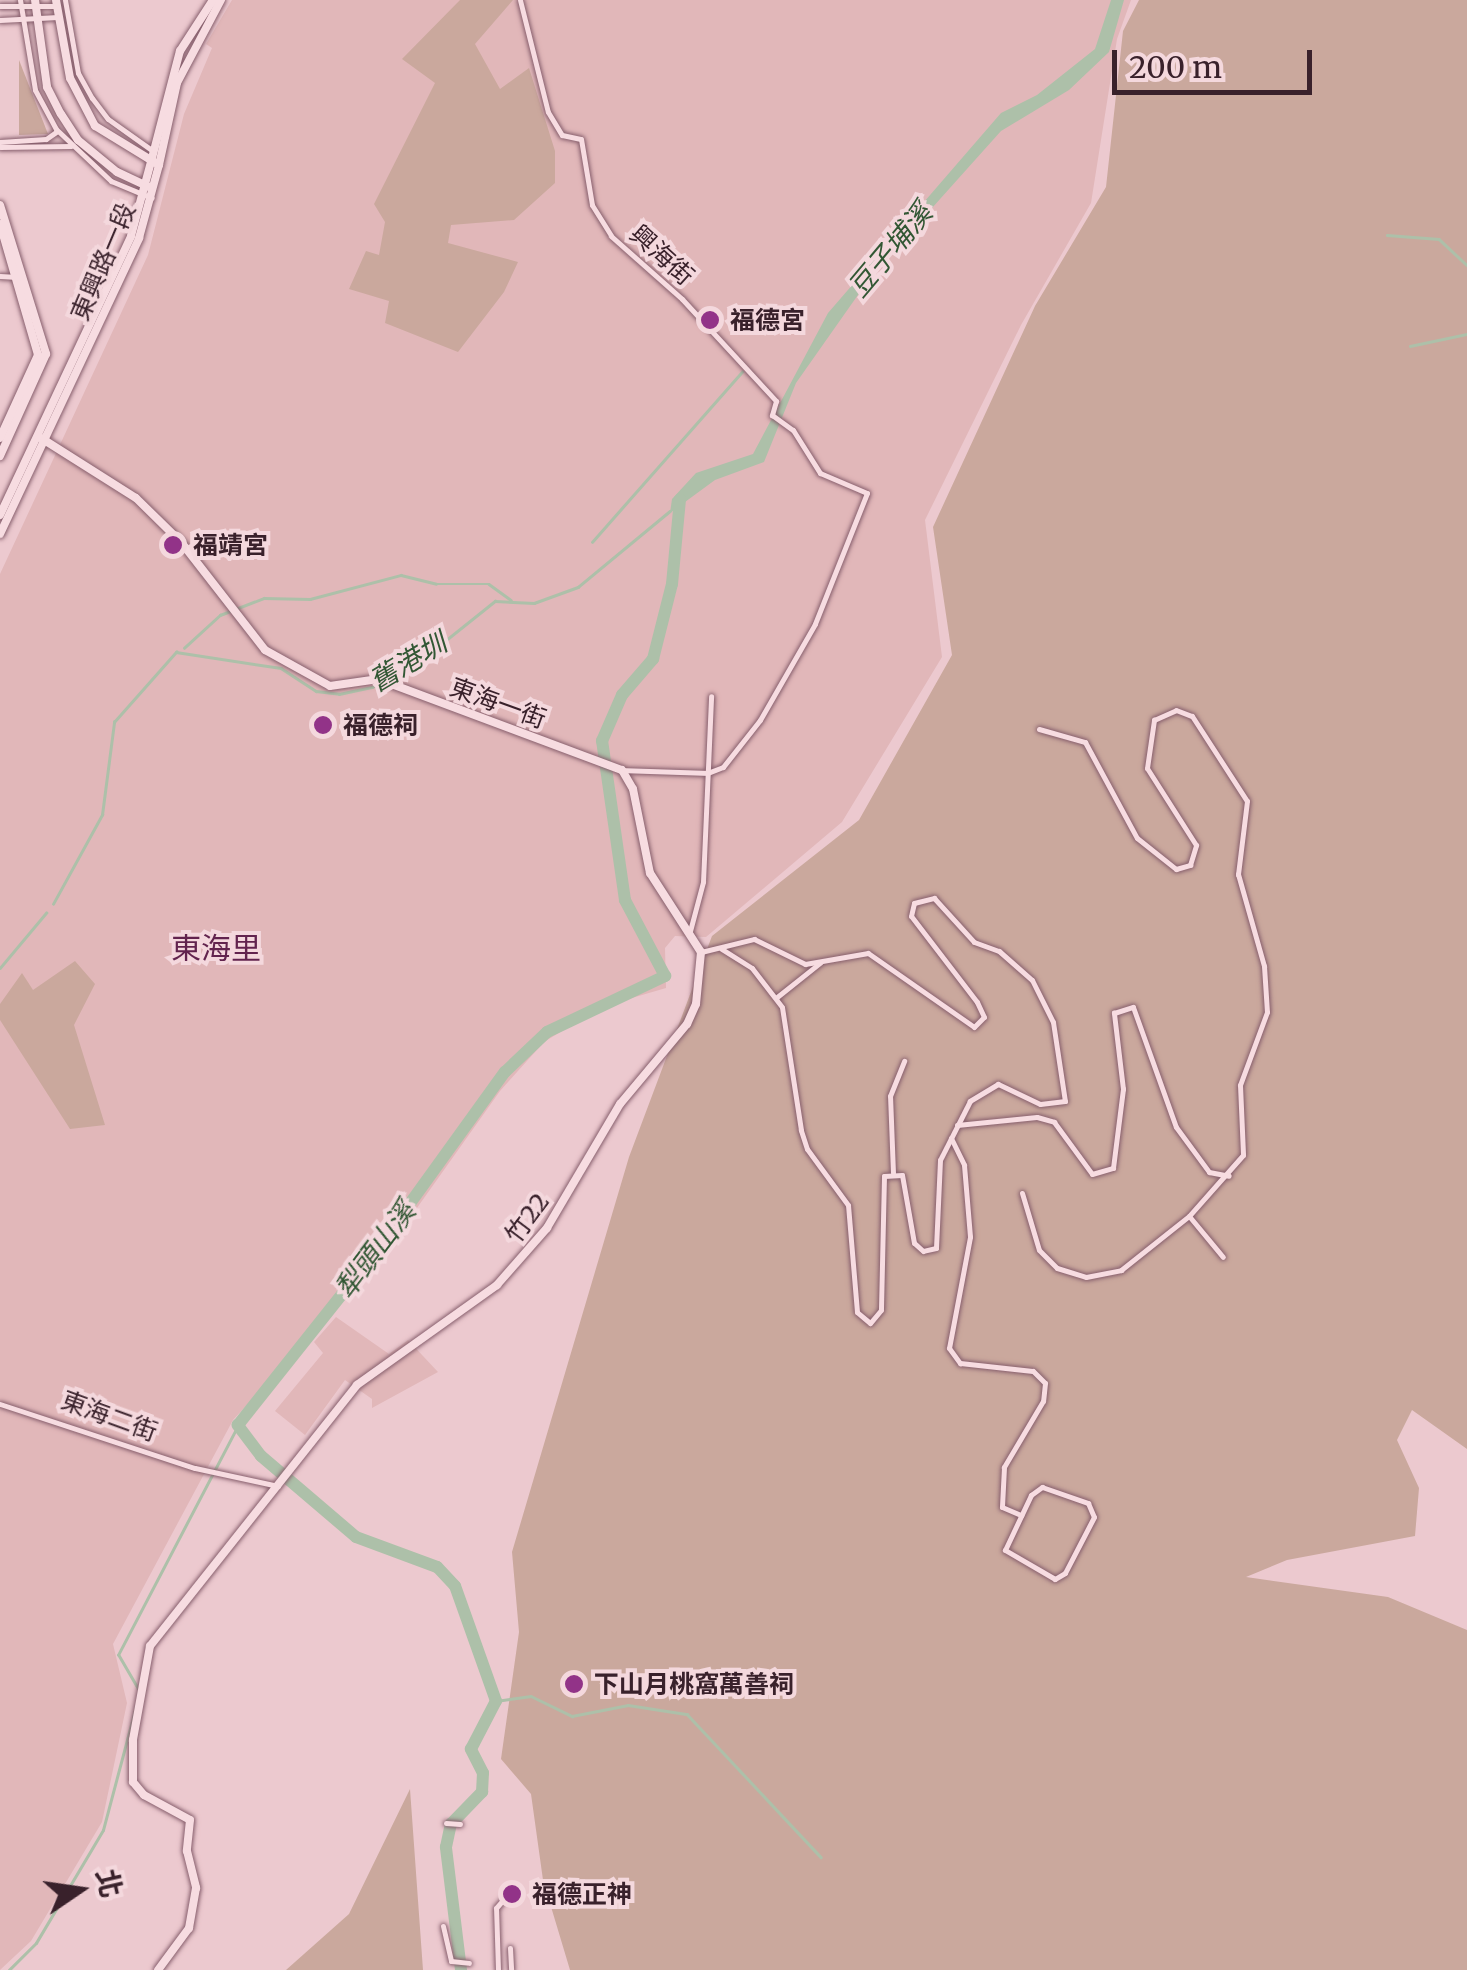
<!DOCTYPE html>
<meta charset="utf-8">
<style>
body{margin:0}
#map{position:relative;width:1467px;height:1970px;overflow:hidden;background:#ecc9cf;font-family:Merriweather,"Noto Sans TC",serif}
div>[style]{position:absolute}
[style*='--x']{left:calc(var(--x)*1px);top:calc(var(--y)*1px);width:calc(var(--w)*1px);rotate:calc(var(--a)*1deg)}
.farmland>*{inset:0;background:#e1b7b9}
.green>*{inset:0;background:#caa89d}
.water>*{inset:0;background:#adc0a9}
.stream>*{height:2.5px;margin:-1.25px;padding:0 1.25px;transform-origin:1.25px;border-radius:1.25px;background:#adc0a9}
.river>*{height:12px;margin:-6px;padding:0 6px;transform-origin:6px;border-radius:6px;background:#adc0a9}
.roads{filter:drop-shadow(0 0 2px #875f6d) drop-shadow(0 0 2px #875f6d)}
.minor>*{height:5px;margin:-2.5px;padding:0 2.5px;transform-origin:2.5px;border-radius:2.5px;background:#f7dce1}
.tertiary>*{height:8px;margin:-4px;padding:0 4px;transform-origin:4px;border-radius:4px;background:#f7dce1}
.secondary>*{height:8px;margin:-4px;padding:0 4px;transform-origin:4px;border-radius:4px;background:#f7dce1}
.dots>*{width:28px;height:28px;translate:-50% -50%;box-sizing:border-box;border:5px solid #f4d8dd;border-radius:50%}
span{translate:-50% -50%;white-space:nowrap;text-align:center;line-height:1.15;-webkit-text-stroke:8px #f4d8dd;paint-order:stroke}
.street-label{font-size:25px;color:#39212b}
.poi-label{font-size:25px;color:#39212b;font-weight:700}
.left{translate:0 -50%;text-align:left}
.water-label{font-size:28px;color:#325734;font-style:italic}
.quarter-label{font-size:30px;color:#62234e}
.north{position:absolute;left:30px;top:1840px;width:100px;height:100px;-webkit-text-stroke:8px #f4d8dd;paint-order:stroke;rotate:77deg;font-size:28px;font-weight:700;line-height:40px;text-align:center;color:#39212b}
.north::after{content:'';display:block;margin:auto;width:35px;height:45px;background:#39212b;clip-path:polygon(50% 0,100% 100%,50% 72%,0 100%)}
.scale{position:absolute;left:1112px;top:50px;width:200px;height:45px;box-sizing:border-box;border:5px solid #39212b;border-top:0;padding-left:12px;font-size:30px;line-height:35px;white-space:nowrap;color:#39212b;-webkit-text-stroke:8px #f4d8dd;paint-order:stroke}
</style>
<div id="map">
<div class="farmland">
<i style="clip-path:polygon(232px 0,1131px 0,1117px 39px,1091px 203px,1021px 325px,925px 520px,942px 657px,842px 822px,706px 937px,675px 936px,665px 948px,666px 988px,601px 1007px,544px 1042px,500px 1091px,380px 1260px,233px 1420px,113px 1644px,127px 1703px,102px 1822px,31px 1941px,0 1970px,0 574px,148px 255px,184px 114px,212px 48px,206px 44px)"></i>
<i style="clip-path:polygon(336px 1317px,389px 1354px,408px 1340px,438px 1372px,372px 1408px,372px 1399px,345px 1380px,305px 1435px,275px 1411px,323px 1353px,314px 1342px)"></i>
</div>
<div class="green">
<i style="clip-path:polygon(460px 0,513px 0,475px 44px,500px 89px,529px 68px,555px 151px,555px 183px,514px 220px,451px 225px,448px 243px,518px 262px,504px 292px,458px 352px,385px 323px,389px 301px,349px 289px,366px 251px,379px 255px,385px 222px,374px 204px,435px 83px,402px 59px)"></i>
<i style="clip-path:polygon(1139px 0,1467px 0,1467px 1449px,1412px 1410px,1397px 1440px,1419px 1488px,1415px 1536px,1287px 1560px,1246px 1577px,1388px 1597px,1467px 1630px,1467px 1970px,570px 1970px,543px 1880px,531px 1794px,501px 1759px,519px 1632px,512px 1552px,629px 1157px,712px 936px,859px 820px,952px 655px,933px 527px,1035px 306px,1106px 187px,1123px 31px)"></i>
<i style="clip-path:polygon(19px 60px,48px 134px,19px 135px)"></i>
<i style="clip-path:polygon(75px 961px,95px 984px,74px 1025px,105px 1125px,70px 1129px,0 1020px,0 1004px,22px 973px,33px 990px)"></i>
<i style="clip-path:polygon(410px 1789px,423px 1970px,286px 1970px,349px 1914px)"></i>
</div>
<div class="water">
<i style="clip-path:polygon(1111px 0,1124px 0,1109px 52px,1069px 90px,1001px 131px,872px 275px,796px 383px,764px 462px,715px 480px,670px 513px,672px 499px,696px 473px,753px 454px,828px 313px,1001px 113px,1037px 95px,1095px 49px)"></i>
</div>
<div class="stream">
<i style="--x:1387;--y:235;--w:52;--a:4.4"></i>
<i style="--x:1439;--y:239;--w:38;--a:43"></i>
<i style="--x:1410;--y:346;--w:58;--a:-11.9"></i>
<i style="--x:592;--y:542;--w:227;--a:-48.6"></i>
<i style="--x:184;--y:648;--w:49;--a:-42.5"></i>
<i style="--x:220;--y:615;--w:47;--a:-21.1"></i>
<i style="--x:264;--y:598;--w:46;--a:1.2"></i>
<i style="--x:310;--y:599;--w:94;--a:-14.8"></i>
<i style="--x:401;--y:575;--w:36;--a:14"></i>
<i style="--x:436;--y:584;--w:53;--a:0"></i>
<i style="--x:489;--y:584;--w:27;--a:36"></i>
<i style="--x:53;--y:904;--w:102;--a:-61.2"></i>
<i style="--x:102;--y:815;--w:94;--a:-82.6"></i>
<i style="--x:114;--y:722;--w:94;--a:-48.5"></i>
<i style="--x:176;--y:652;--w:106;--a:8.7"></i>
<i style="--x:281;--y:668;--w:42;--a:33.3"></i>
<i style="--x:316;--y:691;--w:23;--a:7"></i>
<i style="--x:339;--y:694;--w:34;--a:-12"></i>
<i style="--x:372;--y:687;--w:74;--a:-31.1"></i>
<i style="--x:435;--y:649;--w:77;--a:-38.7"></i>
<i style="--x:495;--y:601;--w:39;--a:3"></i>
<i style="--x:534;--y:603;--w:47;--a:-20"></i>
<i style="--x:578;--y:587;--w:119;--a:-39.6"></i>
<i style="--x:0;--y:968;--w:72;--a:-50.1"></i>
<i style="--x:138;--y:1689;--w:39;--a:-120"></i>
<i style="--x:118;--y:1655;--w:259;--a:-62.4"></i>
<i style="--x:496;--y:1701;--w:35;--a:-8"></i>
<i style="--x:531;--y:1696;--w:46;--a:26"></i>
<i style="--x:572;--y:1716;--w:57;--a:-11.1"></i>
<i style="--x:628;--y:1705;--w:60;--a:8.7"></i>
<i style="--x:687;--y:1714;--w:196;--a:46.9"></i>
<i style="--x:9;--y:1970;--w:38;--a:-45"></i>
<i style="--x:36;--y:1943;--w:131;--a:-59.3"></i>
<i style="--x:103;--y:1830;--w:128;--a:-75.1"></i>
</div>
<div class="river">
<i style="--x:461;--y:1970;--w:124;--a:-97"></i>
<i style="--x:446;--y:1847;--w:24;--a:-78"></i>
<i style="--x:451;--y:1824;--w:45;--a:-45.9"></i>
<i style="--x:482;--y:1792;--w:19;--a:-87"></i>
<i style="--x:483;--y:1773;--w:27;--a:-117"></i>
<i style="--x:471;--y:1749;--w:54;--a:-62.5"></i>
<i style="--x:496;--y:1701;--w:122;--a:-109.6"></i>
<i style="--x:455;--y:1586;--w:26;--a:-133"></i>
<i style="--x:437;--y:1567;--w:86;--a:-159.7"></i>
<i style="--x:356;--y:1537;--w:125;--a:-139.5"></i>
<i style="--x:261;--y:1456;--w:39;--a:-127"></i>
<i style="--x:238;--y:1425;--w:207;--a:-51.5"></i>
<i style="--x:367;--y:1263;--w:236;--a:-54.2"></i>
<i style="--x:505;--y:1072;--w:58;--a:-43.6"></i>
<i style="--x:547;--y:1032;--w:131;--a:-25.4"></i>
<i style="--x:665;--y:976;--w:86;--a:-117.8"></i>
<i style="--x:625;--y:900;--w:161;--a:-98.2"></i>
<i style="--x:602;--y:741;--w:50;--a:-66.5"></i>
<i style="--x:622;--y:695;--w:48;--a:-49.3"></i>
<i style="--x:653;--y:659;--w:77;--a:-75.8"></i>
<i style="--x:672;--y:584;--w:85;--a:-84.6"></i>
</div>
<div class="roads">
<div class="minor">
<i style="--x:20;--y:0;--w:91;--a:80.5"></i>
<i style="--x:35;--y:90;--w:44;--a:61.7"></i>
<i style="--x:56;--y:129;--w:76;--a:43.4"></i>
<i style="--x:111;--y:181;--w:44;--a:22.5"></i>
<i style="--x:65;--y:0;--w:74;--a:79.9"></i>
<i style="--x:78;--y:73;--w:29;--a:61"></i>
<i style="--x:92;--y:98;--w:26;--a:53"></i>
<i style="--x:108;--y:119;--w:55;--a:35.4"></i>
<i style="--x:520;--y:0;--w:115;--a:76"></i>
<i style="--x:548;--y:112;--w:27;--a:59"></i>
<i style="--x:562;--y:135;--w:19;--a:12"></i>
<i style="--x:581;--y:139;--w:67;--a:80.5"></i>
<i style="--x:592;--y:205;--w:36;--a:58"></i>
<i style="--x:611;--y:236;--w:95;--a:41.6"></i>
<i style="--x:682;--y:299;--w:139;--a:47.3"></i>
<i style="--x:776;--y:401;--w:15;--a:106"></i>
<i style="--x:772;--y:415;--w:26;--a:36"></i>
<i style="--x:793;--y:430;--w:51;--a:57.9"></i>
<i style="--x:820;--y:473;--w:51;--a:23.1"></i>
<i style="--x:867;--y:493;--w:141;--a:111.7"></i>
<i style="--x:815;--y:624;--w:111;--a:119.8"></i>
<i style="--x:760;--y:720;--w:60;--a:128.2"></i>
<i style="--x:723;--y:767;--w:17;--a:159"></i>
<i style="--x:707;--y:773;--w:85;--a:-178"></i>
<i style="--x:0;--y:6;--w:57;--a:0"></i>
<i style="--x:0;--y:20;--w:58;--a:-3"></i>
<i style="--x:0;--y:142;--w:46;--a:-3.7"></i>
<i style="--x:46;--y:139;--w:12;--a:-35"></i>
<i style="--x:0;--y:147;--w:71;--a:-0.8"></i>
<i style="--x:0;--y:276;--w:17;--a:3"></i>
<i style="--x:1039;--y:729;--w:48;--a:15.8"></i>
<i style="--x:1085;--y:742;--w:109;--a:61.6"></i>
<i style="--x:1137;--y:838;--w:50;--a:38.5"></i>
<i style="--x:1176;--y:869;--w:15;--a:-16"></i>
<i style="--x:1190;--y:865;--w:21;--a:-73"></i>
<i style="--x:1196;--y:845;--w:91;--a:-122.5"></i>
<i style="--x:1147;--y:768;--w:49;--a:-81.7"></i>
<i style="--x:1154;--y:720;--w:24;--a:-24"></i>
<i style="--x:1176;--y:710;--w:17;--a:21"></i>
<i style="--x:1192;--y:716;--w:101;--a:57.1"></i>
<i style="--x:1247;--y:801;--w:74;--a:97"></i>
<i style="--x:1238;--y:874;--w:96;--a:74.2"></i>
<i style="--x:1264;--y:966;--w:46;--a:86.3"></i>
<i style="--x:1267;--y:1012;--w:78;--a:110.3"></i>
<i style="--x:1240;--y:1085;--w:70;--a:87.5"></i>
<i style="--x:1243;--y:1155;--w:81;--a:131.5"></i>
<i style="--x:1189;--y:1216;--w:53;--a:50.3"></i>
<i style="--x:690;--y:931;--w:51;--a:-75.1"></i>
<i style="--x:703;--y:882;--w:186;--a:-87.5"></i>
<i style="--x:701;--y:952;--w:55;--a:-13.8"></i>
<i style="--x:754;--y:939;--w:57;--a:26.1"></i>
<i style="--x:805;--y:964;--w:64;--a:-9.9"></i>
<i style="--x:868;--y:953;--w:129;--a:34.9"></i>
<i style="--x:974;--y:1027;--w:14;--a:-45"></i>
<i style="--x:984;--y:1017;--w:17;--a:-115"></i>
<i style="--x:977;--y:1002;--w:108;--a:-127.5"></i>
<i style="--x:911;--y:916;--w:13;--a:-77"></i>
<i style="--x:914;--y:903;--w:21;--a:-14"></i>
<i style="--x:934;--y:898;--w:59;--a:47.7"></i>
<i style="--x:974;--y:942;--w:27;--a:20"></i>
<i style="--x:999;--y:951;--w:44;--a:41.3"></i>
<i style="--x:1032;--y:980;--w:47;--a:63.4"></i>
<i style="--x:1053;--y:1022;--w:80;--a:81.4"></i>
<i style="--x:1065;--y:1101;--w:25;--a:173"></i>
<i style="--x:1040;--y:1104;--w:47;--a:-154.5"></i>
<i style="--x:998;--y:1084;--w:33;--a:149"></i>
<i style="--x:970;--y:1101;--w:66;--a:117"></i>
<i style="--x:940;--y:1160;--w:88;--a:92.6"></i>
<i style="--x:936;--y:1248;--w:13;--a:167"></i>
<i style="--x:923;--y:1251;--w:12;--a:-138"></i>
<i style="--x:914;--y:1243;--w:69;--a:-100"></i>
<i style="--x:902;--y:1175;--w:18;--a:177"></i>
<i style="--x:884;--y:1176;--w:134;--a:91.3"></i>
<i style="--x:881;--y:1310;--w:17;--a:130"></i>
<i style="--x:870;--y:1323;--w:17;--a:-140"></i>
<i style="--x:857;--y:1312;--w:107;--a:-94.8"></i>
<i style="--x:848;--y:1205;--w:69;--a:-126.2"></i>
<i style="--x:807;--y:1149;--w:20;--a:-108"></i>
<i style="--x:801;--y:1130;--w:124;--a:-98.8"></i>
<i style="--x:782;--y:1007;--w:49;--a:-127.6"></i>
<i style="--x:752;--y:968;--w:36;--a:-148"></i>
<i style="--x:777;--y:997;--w:56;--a:-38.5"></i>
<i style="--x:957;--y:1125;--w:80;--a:-5.7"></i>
<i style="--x:1037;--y:1117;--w:18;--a:16"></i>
<i style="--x:1054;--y:1122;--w:64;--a:53.8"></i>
<i style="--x:1092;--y:1174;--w:22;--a:-16"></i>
<i style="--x:1113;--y:1168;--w:80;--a:-82.8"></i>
<i style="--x:1123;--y:1089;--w:77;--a:-96.8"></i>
<i style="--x:1114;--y:1013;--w:20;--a:-18"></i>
<i style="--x:1133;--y:1007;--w:127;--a:70.3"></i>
<i style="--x:1176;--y:1127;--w:56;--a:53.7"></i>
<i style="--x:1209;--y:1172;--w:20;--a:11"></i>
<i style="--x:951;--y:1138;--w:30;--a:64"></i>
<i style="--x:964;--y:1165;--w:72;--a:85.2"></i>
<i style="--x:970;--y:1237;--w:113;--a:100.7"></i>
<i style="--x:949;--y:1348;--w:19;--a:54"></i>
<i style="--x:960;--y:1363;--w:73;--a:6.3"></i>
<i style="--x:1033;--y:1371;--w:17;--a:45"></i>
<i style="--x:1045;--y:1383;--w:18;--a:96"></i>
<i style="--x:1043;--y:1401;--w:77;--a:120.6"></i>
<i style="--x:1004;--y:1467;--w:40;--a:92.9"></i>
<i style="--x:1002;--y:1507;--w:21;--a:23"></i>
<i style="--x:893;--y:1173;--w:77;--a:-92.2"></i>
<i style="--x:890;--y:1096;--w:38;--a:-68"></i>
<i style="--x:1022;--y:1193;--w:59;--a:73.4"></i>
<i style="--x:1039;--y:1250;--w:25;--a:45"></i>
<i style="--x:1057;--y:1268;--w:30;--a:17"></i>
<i style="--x:1086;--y:1277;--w:36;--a:-11"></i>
<i style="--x:1121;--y:1270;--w:87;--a:-38.5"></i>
<i style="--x:0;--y:1404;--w:205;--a:18.2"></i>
<i style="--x:195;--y:1468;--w:85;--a:12.2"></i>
<i style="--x:1042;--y:1487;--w:49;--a:19.2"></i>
<i style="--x:1088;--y:1503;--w:15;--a:67"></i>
<i style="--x:1094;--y:1517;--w:63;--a:117.4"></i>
<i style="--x:1065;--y:1573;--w:12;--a:149"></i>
<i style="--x:1055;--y:1579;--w:58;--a:-149.9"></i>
<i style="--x:1005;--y:1550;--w:61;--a:-64.7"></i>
<i style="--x:1031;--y:1495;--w:14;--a:-36"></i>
<i style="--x:446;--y:1823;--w:14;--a:4"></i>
<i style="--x:443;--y:1926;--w:36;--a:77"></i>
<i style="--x:451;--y:1961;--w:18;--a:6"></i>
<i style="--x:510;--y:1948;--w:22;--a:87"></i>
<i style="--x:498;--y:1970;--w:62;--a:-91.8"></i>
<i style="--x:496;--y:1908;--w:18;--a:-49"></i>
</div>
<div class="tertiary">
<i style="--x:151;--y:162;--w:115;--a:-75.4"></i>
<i style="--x:180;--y:51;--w:61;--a:-57.1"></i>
<i style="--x:159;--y:165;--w:84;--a:-77.6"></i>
<i style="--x:177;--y:83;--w:94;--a:-62.1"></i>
<i style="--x:0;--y:205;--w:156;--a:72.8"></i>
<i style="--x:46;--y:354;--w:112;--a:114.3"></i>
<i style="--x:0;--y:224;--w:136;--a:73.8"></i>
<i style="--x:38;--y:355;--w:91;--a:114.6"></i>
<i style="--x:41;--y:438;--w:112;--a:32.3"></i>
<i style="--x:136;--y:498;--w:63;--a:44.4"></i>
<i style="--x:181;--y:542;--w:137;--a:52.1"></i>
<i style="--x:265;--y:650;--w:74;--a:29"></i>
<i style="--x:330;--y:686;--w:49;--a:-8.3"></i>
<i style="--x:378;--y:679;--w:260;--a:20.5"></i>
<i style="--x:622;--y:770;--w:22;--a:60"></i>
<i style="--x:633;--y:789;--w:86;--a:78.6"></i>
<i style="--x:650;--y:873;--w:94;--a:57.2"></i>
<i style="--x:701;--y:952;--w:52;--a:95.5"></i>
<i style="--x:696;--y:1004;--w:22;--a:114"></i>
<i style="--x:687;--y:1024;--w:104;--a:129.9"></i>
<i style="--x:620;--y:1104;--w:144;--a:120.5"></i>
<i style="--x:547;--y:1228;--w:76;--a:131.3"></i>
<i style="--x:497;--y:1285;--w:172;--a:144.5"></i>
<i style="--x:357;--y:1385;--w:333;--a:128.4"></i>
<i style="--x:150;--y:1646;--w:96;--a:100.3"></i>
<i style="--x:133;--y:1740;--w:42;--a:90"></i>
<i style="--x:133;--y:1782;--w:17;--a:50"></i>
<i style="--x:144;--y:1795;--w:52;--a:28.5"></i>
<i style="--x:190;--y:1820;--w:31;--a:96"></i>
<i style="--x:187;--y:1851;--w:38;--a:76"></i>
<i style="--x:196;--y:1888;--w:41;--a:99.9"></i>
<i style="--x:189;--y:1928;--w:52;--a:126.4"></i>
</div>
<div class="secondary">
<i style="--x:35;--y:0;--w:88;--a:82.1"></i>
<i style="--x:47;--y:87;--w:30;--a:63"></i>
<i style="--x:61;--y:114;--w:31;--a:57"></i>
<i style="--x:78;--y:140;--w:50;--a:39.4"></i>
<i style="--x:117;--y:172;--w:35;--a:25"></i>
<i style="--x:0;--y:515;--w:308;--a:-64.8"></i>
<i style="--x:131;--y:236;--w:77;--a:-74.9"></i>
<i style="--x:0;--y:534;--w:327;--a:-64.8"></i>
<i style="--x:139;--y:238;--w:76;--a:-74.7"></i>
<i style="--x:159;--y:165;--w:75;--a:-148.6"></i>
<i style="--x:95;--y:126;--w:54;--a:-117.5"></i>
<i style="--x:70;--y:78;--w:79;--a:-100.2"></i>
</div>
</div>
<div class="dots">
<i style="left:710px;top:320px;background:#923388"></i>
<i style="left:173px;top:545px;background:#923388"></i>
<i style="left:323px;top:725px;background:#923388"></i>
<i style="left:574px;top:1684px;background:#923388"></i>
<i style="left:512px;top:1894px;background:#923388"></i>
</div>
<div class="street-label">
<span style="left:662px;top:255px;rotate:42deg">興海街</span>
<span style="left:103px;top:262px;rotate:-67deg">東興路一段</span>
<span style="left:498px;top:703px;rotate:20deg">東海一街</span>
<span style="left:527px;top:1218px;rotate:-53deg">竹22</span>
<span style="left:109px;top:1416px;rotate:20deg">東海二街</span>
</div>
<div class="poi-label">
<span class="left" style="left:730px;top:320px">福德宮</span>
<span class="left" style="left:193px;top:545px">福靖宮</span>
<span class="left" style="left:343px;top:725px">福德祠</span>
<span class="left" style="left:594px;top:1684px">下山月桃窩萬善祠</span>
<span class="left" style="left:532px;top:1894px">福德正神</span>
</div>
<div class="water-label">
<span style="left:890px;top:250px;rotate:-50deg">豆子埔溪</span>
<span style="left:408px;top:662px;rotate:-31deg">舊港圳</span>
<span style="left:375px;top:1250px;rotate:-53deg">犁頭山溪</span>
</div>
<div class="quarter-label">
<span style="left:216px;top:948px">東海里</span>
</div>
<div class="north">北</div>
<div class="scale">200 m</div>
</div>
